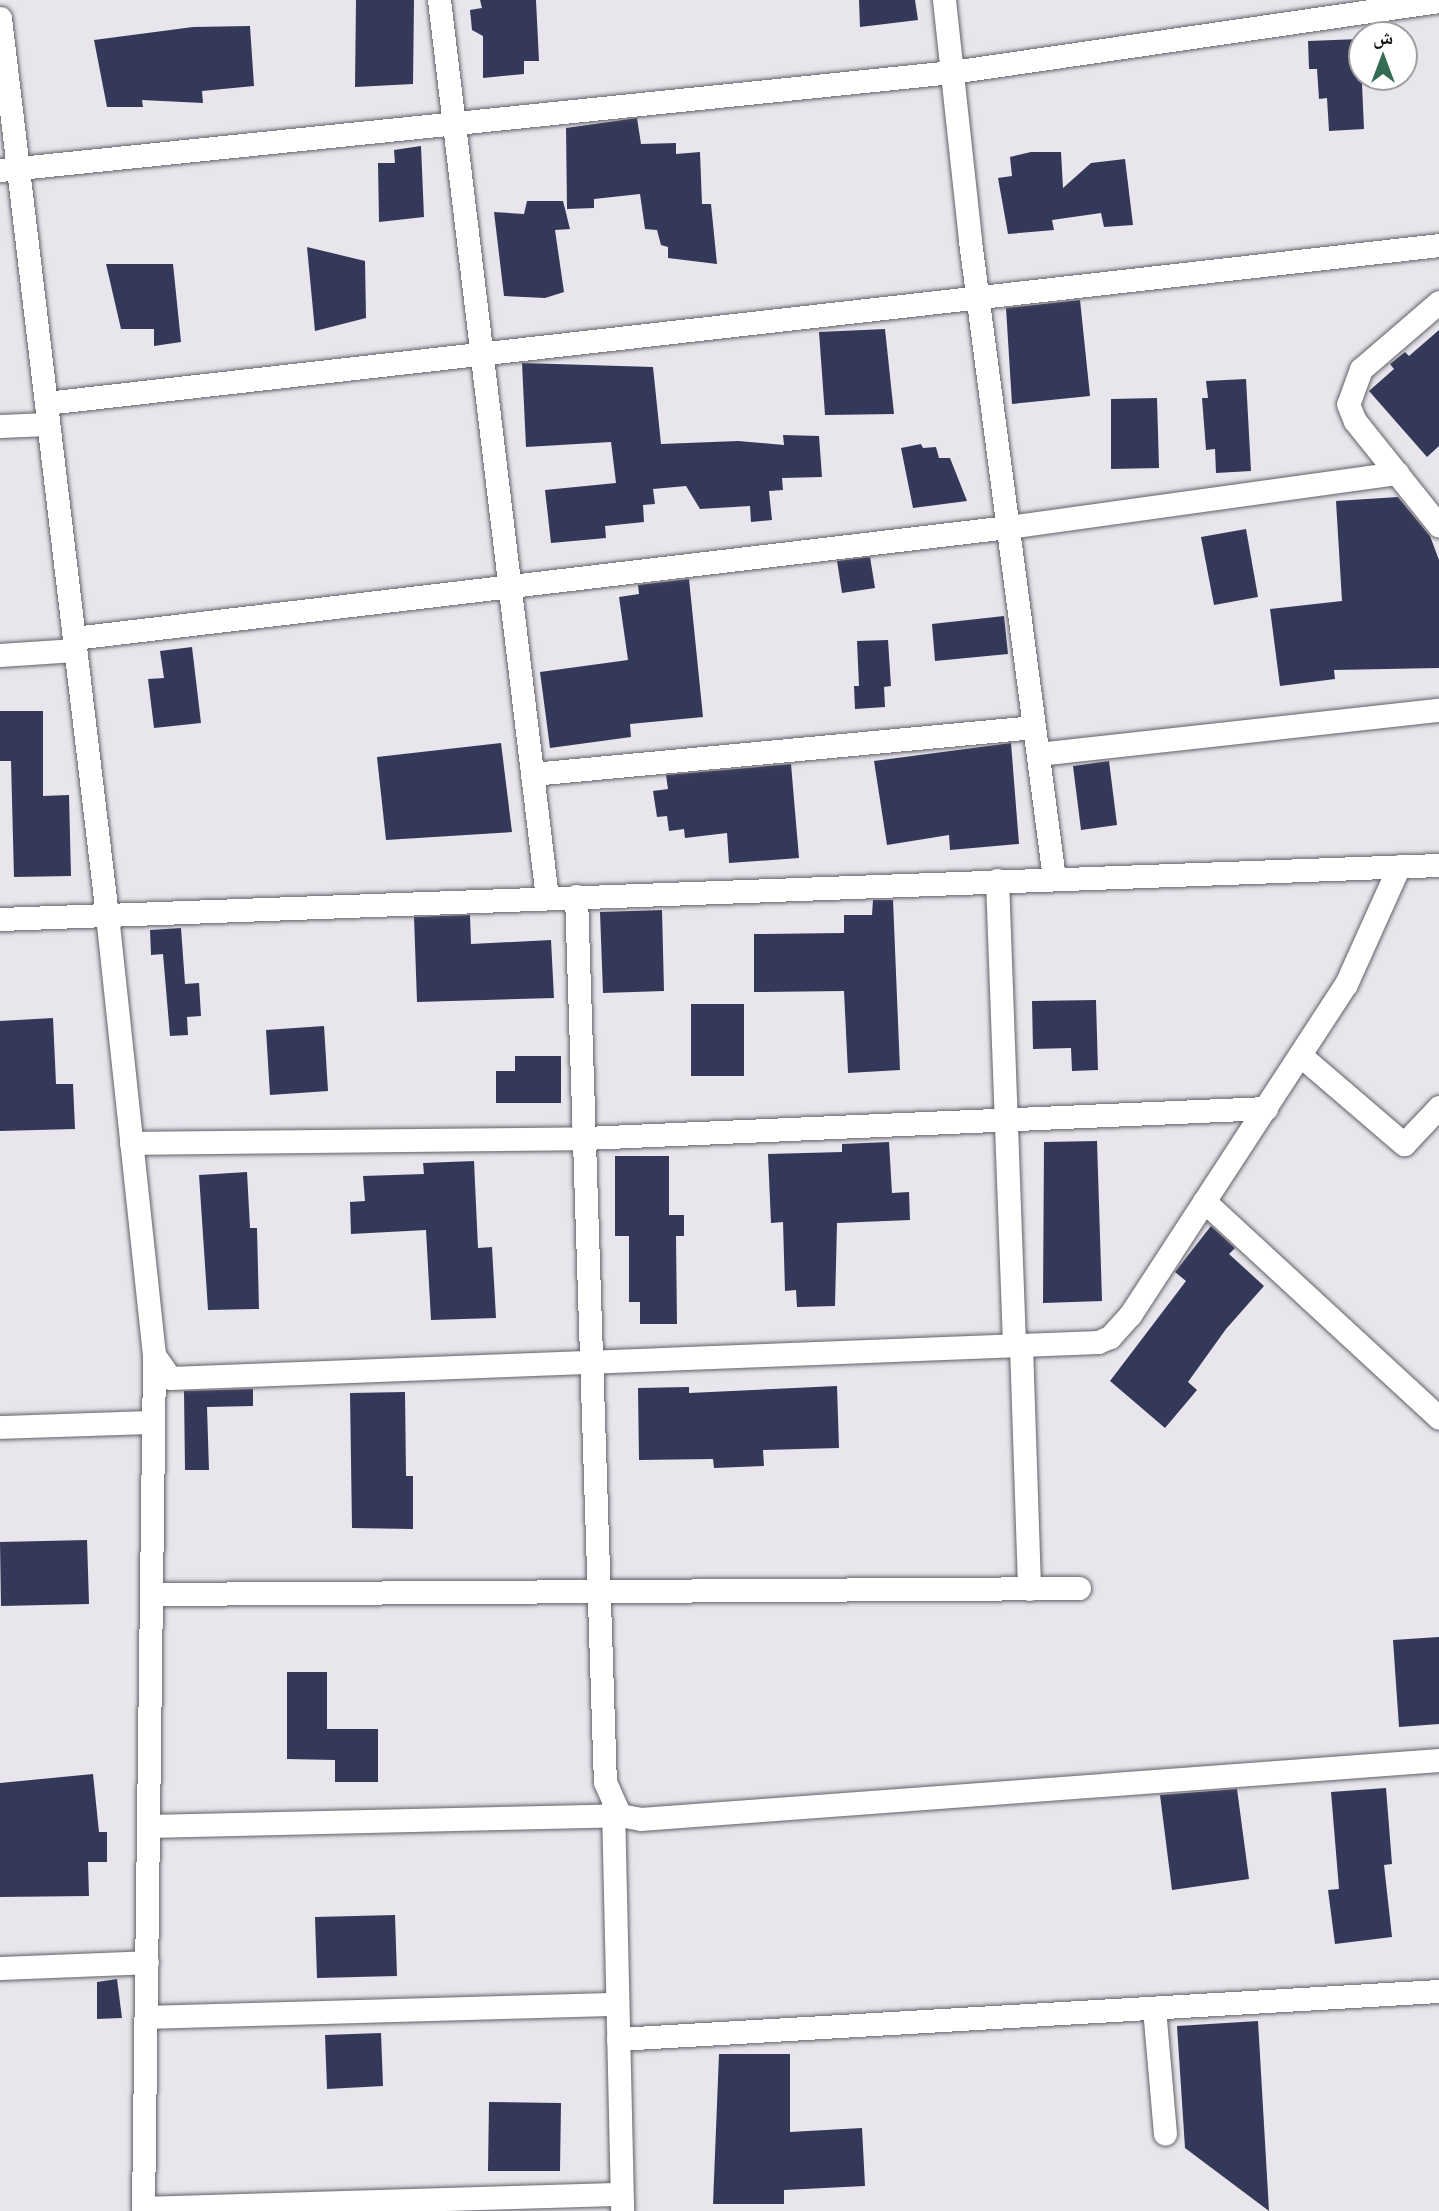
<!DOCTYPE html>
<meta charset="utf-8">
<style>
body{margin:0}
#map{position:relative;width:1439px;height:2211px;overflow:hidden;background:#e8e5ed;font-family:"Source Serif 4","Noto Naskh Arabic",serif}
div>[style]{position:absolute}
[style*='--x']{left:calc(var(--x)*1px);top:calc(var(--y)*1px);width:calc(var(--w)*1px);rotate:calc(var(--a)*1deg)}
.building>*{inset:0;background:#353959}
.roads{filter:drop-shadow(0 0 2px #636067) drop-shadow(0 0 2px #636067)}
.minor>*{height:23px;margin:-11.5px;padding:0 11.5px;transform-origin:11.5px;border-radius:11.5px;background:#fff}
span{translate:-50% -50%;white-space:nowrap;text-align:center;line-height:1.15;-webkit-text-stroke:7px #fff;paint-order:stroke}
.north{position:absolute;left:1348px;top:21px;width:70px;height:70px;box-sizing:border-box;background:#fff;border:2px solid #a09fa1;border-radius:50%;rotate:0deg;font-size:19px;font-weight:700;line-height:28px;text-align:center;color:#121013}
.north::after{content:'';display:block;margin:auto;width:24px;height:32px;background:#356d54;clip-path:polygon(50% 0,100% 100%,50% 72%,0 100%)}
</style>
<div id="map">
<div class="building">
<i style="clip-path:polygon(356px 0,414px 0,413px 84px,355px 87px)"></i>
<i style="clip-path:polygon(480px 0,536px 0,539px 61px,524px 61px,524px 74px,483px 78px,483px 36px,472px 30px,470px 10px,482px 8px)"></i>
<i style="clip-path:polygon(859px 0,915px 0,918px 20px,860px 27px)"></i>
<i style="clip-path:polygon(250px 26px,254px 86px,202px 91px,203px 103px,142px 100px,143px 107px,107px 107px,94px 40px,193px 27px)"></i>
<i style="clip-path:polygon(1360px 39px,1364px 129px,1329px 131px,1327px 98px,1319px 99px,1317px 69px,1309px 69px,1308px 41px)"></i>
<i style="clip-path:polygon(637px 118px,641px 144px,676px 143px,676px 154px,700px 152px,702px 204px,711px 204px,717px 264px,668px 258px,668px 247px,661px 245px,657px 230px,645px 229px,640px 194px,594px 199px,594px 208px,567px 209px,566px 128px)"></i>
<i style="clip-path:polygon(421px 146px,424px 217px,379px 222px,378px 163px,395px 163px,394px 150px)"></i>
<i style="clip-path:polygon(1031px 152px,1061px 152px,1063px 188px,1091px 163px,1125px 159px,1133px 225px,1104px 227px,1101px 213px,1052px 220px,1054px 230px,1008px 234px,998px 178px,1012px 176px,1010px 157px)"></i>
<i style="clip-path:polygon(527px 201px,563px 201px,570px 229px,555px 230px,564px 292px,545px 298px,504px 296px,494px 212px,524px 214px)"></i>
<i style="clip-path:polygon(307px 247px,365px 261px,366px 318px,315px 331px)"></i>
<i style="clip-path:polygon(106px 264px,173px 264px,181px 342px,154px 346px,154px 329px,121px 329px)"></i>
<i style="clip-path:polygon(1080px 300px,1090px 396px,1012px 404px,1006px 308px)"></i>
<i style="clip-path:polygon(885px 329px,894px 414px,825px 415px,819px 332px)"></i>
<i style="clip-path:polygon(1439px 330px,1439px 446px,1427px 457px,1369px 391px,1394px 369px,1390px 364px,1405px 352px,1409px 356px)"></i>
<i style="clip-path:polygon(522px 363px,653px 367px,661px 444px,738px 441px,784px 445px,783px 435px,819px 436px,822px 477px,782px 478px,783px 490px,769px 491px,772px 520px,751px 522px,750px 506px,700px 509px,686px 486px,653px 489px,655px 504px,643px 505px,644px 522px,605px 526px,606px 538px,551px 543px,545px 490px,616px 483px,611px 442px,526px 447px)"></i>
<i style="clip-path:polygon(1246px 379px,1251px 471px,1216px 473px,1215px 449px,1206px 450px,1202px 398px,1208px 398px,1206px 381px)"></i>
<i style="clip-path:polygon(1157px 398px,1159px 468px,1111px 469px,1111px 399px)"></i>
<i style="clip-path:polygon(921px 444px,923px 448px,936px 447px,939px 458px,950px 458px,967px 501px,913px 508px,901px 448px)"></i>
<i style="clip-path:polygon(1398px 497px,1430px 536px,1439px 560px,1439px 668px,1334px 670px,1335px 679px,1280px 686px,1270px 609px,1342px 601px,1336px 501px)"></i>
<i style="clip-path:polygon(1246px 529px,1258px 597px,1214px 605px,1201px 537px)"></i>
<i style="clip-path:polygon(870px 557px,875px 588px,842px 593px,837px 561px)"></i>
<i style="clip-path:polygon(689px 579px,703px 717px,630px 724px,631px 737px,550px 748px,540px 672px,628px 660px,619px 597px,639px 594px,638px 585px)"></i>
<i style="clip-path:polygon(1004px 616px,1008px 654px,935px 661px,932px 624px)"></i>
<i style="clip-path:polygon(888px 640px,891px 686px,884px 687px,885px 707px,855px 709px,854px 686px,859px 686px,857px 641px)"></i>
<i style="clip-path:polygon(192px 647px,201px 723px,154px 728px,148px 679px,164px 678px,160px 651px)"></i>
<i style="clip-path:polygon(0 711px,43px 711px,43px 796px,69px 795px,71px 876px,14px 877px,11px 761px,0 761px)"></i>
<i style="clip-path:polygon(501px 743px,512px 832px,386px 840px,377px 757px)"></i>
<i style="clip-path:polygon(1011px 743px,1019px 844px,950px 850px,949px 835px,887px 845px,874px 761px)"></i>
<i style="clip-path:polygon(1109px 761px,1117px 825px,1081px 830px,1073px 766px)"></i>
<i style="clip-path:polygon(791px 764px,799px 858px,729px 863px,727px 833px,685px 838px,684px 829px,669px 831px,667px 816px,657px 817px,653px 791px,668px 789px,666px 775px)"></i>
<i style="clip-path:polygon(873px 900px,893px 900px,900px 1070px,848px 1073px,844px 991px,754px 992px,754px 934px,844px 933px,844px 915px,872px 915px)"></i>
<i style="clip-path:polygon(662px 910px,664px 991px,603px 993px,600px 912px)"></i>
<i style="clip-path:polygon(470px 915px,471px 944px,551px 940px,554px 998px,417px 1002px,414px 917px)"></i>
<i style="clip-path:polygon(181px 928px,185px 984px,199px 983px,201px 1016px,187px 1017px,188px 1035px,170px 1036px,163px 954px,151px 955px,150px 930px)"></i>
<i style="clip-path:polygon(1096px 1000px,1098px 1070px,1072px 1071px,1071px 1048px,1033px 1049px,1032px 1001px)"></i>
<i style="clip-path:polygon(691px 1004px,744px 1004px,744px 1076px,691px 1076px)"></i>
<i style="clip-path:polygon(53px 1018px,56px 1084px,73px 1084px,75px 1129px,0 1131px,0 1021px)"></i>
<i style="clip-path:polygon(324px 1026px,328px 1091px,270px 1095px,266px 1030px)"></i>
<i style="clip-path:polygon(515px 1056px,561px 1056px,561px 1103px,496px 1103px,496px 1071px,515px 1071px)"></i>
<i style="clip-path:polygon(1097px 1141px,1102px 1301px,1043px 1303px,1044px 1142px)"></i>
<i style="clip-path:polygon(889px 1142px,892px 1193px,909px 1192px,910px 1220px,837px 1223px,835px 1306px,797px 1307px,796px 1290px,785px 1291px,783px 1222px,771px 1223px,768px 1154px,842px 1152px,842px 1144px)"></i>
<i style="clip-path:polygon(615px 1156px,669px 1156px,669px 1215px,684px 1215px,684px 1236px,676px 1236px,677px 1324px,640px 1324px,640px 1302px,629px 1302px,629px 1236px,615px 1236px)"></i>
<i style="clip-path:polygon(474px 1161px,478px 1248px,492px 1247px,496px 1318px,431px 1320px,426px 1230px,351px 1234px,350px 1202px,365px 1201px,363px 1176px,424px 1174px,423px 1163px)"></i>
<i style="clip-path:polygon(247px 1172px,250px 1228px,257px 1228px,259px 1309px,208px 1310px,199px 1175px)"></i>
<i style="clip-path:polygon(1211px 1226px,1235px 1248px,1229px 1254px,1264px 1286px,1226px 1329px,1188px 1382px,1197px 1390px,1165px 1428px,1110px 1381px,1186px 1281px,1175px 1272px)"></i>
<i style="clip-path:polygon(837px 1386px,839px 1448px,763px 1450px,764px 1466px,714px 1468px,713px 1459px,639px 1460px,638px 1388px,689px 1387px,689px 1393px)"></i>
<i style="clip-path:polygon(253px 1389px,253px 1406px,207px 1407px,209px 1470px,185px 1470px,184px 1391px)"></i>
<i style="clip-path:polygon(405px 1392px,406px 1476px,413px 1476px,413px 1529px,352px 1528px,350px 1393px)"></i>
<i style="clip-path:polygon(87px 1540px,89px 1604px,1px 1606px,0 1542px)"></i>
<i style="clip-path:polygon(1439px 1637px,1439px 1724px,1399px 1727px,1393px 1640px)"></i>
<i style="clip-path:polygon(287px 1672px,327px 1672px,327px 1729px,378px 1729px,378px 1782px,335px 1782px,335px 1760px,287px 1759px)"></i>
<i style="clip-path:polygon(93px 1774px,99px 1832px,107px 1832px,107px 1862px,88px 1862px,89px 1896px,0 1897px,0 1783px)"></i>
<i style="clip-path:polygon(1386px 1788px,1392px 1864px,1384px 1865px,1392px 1937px,1335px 1944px,1328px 1890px,1339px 1889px,1331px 1792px)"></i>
<i style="clip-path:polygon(1237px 1789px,1249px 1879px,1172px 1890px,1160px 1795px)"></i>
<i style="clip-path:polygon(395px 1915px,397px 1976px,317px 1978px,315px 1917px)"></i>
<i style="clip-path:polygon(117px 1979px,122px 2018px,97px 2019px,97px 1982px)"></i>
<i style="clip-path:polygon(1258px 2021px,1269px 2211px,1185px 2148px,1177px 2026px)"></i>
<i style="clip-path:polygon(381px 2033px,383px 2086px,327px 2089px,325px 2035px)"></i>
<i style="clip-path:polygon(719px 2054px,790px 2054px,790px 2132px,862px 2128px,865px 2186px,784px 2190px,784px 2204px,713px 2204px)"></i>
<i style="clip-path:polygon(489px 2102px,561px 2103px,560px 2171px,488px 2171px)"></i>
</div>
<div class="roads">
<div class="minor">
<i style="--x:439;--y:0;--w:904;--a:83.14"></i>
<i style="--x:944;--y:0;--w:242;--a:83.8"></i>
<i style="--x:970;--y:241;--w:643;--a:82.49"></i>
<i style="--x:0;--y:18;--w:903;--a:83.2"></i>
<i style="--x:107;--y:915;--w:443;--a:83.9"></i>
<i style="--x:154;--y:1355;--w:28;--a:55"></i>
<i style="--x:170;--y:1378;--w:929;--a:-2.22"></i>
<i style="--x:1098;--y:1342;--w:13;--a:-23"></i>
<i style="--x:1110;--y:1337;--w:30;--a:-48"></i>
<i style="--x:1130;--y:1315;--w:395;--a:-56.9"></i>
<i style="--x:1346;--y:984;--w:129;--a:-65.8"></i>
<i style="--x:0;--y:170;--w:957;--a:-5.88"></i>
<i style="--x:952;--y:72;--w:492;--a:-8.3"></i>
<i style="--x:1439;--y:302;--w:103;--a:139.3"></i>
<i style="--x:1361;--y:369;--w:37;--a:110"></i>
<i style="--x:1348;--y:404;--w:18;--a:68"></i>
<i style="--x:1355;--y:421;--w:134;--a:51.3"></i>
<i style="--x:46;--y:403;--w:1402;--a:-6.47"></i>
<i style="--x:0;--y:426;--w:48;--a:-2.4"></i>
<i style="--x:74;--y:638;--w:941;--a:-6.78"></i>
<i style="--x:1008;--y:527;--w:393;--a:-7.9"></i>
<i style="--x:0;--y:655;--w:75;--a:-3.8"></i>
<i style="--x:1038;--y:754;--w:403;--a:-6.3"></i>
<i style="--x:532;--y:774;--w:504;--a:-5.35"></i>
<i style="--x:997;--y:880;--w:466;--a:87.9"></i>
<i style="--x:576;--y:896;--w:886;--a:88.13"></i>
<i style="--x:605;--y:1782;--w:36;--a:66"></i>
<i style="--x:620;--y:1815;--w:20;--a:11"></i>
<i style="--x:640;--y:1819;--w:801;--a:-4.22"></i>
<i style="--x:0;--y:919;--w:1440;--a:-2.15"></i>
<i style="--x:1300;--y:1055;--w:137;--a:40.6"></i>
<i style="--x:1404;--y:1144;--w:51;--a:-46.6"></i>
<i style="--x:131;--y:1143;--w:454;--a:-0.6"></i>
<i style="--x:585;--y:1138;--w:682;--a:-2.52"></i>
<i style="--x:1204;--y:1201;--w:320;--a:42.7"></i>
<i style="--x:1021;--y:1345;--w:244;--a:88.1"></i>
<i style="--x:0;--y:1427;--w:153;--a:-1.9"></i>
<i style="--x:151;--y:1594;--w:928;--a:-0.37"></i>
<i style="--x:613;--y:1806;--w:405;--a:88.7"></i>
<i style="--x:148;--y:1826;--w:472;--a:-1.3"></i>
<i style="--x:0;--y:1968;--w:147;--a:-2.3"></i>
<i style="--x:1154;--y:2008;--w:126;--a:85"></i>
<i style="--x:146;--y:2017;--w:471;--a:-1.6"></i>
<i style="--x:618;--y:2039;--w:822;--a:-3.35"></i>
<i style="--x:143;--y:2208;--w:478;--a:-1.7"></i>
<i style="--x:143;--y:2211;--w:856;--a:-89.26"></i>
</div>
</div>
<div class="north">ش</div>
</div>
